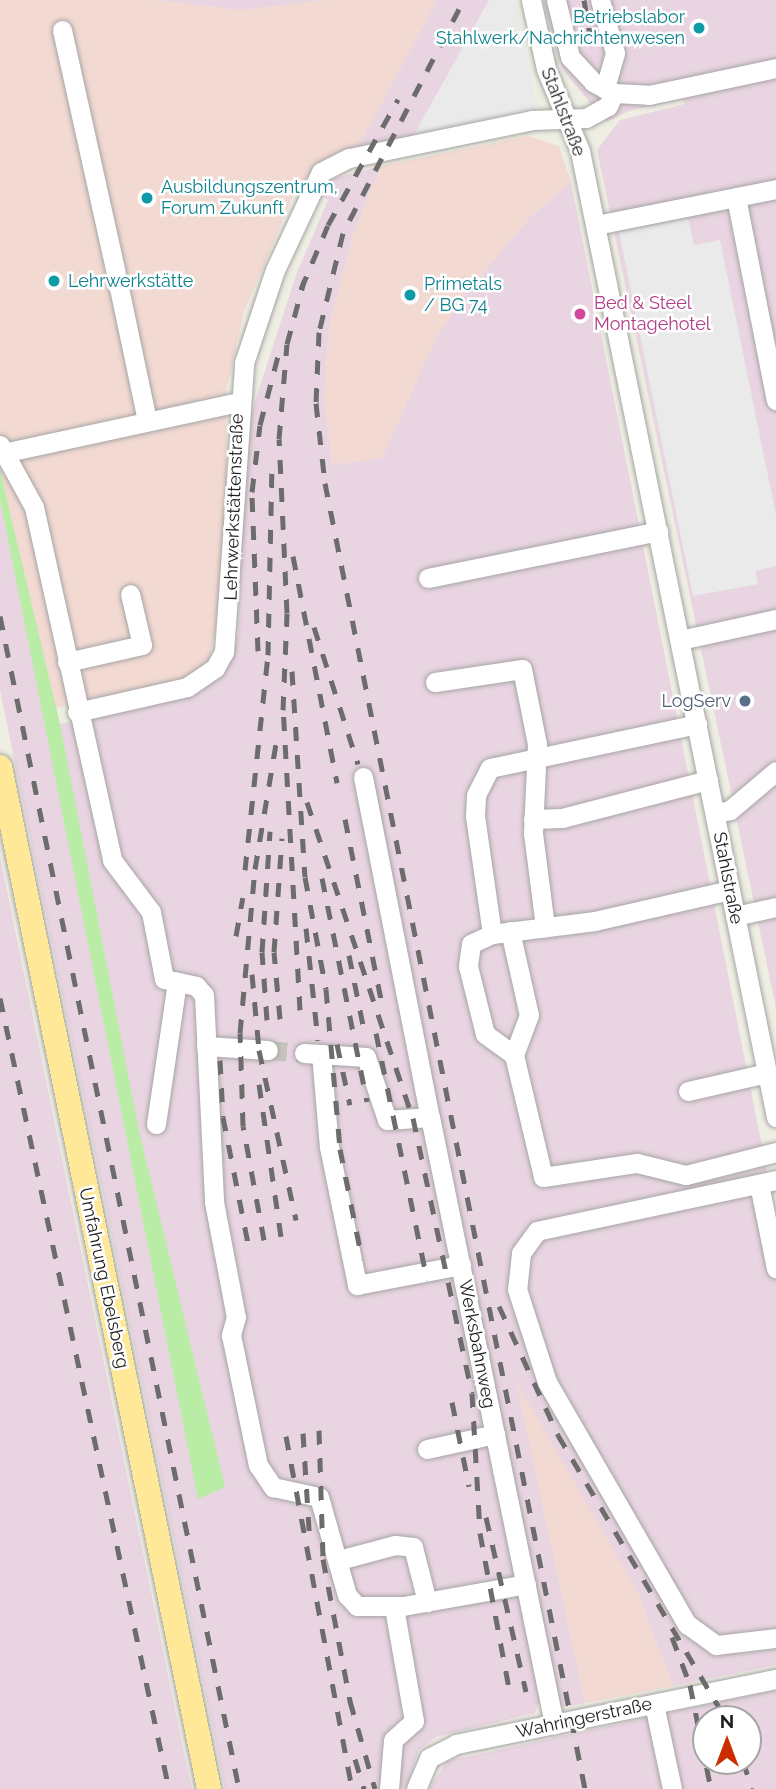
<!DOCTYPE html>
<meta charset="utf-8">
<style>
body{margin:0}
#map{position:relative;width:776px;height:1789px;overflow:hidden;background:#efeee3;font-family:Raleway,sans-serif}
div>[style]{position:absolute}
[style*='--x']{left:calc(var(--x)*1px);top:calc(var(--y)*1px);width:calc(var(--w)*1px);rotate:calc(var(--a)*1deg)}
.commercial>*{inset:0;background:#f2d9d1}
.industrial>*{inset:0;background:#e9d4e1}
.grass>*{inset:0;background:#b9eda6}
.parking>*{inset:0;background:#eaeaea}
.minor-tunnel>*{height:19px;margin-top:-9.5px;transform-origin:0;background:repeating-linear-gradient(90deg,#c5c4bc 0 19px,transparent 0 29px)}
.roads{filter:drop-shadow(0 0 2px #a5a5a5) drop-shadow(0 0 2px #a5a5a5)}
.minor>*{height:19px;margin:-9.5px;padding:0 9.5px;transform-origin:9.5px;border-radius:9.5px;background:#fff}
.major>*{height:24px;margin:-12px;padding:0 12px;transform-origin:12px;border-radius:12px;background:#ffe999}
.rail>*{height:5px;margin-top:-2.5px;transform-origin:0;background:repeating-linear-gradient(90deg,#6c6c6c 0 14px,transparent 0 28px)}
.dots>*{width:19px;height:19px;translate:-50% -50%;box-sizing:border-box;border:4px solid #fff;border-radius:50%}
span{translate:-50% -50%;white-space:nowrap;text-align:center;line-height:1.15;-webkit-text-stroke:5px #fff;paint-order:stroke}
.culture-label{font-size:18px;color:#0d838f}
.right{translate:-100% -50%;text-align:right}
.left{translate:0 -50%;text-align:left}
.street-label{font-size:18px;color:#1e1e1e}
.hotel-label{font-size:18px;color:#b23c85}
.service-label{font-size:18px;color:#4e5e75}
.north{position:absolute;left:692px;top:1705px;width:70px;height:70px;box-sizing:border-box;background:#fff;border:2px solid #a5a5a5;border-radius:50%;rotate:0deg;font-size:19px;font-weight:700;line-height:28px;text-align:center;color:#1e1e1e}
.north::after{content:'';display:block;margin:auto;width:24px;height:32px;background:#cc2d00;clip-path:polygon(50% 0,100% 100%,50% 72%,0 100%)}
</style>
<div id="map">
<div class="commercial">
<i style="clip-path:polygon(0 0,154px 0,241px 10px,327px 0,437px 0,357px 149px,319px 164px,295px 191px,244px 312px,226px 392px,226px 573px,210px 661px,187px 680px,56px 708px,0 470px)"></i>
<i style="clip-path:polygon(528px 136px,559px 146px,571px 182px,529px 218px,462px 299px,436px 338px,382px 458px,332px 465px,324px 395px,329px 325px,354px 232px,381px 166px)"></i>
<i style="clip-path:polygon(515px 1378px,638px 1593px,673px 1686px,585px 1703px)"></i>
</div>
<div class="industrial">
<i style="clip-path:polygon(154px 0,327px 0,241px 10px)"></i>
<i style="clip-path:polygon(437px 0,489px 0,413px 137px,357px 149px)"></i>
<i style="clip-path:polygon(543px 0,776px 0,776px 1008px,597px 150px,620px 120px,685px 104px,683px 99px,629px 111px,606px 122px,563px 70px)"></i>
<i style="clip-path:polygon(381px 166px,354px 232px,329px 325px,324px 395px,332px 465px,382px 458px,436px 338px,462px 299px,529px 218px,571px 182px,776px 1217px,776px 1665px,673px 1686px,638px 1593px,516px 1381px,585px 1703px,565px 1707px,541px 1696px,535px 1713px,436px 1737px,419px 1750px,406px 1789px,225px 1789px,0 690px,0 470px,60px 724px,198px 693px,211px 683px,231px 659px,238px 635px,245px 414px,252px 411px,296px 275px,328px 200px,319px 194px,332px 179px)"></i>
<i style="clip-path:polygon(0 857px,183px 1748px,192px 1789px,0 1789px)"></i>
<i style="clip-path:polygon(evenodd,776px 1690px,776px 1789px,429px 1789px,447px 1761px,776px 1690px,706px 1719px,748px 1719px,748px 1761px,706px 1761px,706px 1719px)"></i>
</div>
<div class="grass">
<i style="clip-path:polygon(0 470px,60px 724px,139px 1131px,225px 1487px,198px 1499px,0 499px)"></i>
</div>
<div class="parking">
<i style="clip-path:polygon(489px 0,516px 0,537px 107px,413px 137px)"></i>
<i style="clip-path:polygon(688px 218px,694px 245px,720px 240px,776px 515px,776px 566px,755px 571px,758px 584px,693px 596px,619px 232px)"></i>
</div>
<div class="minor-tunnel">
<i style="--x:268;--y:1050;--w:36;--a:5"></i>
</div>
<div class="roads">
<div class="minor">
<i style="--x:531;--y:0;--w:71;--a:77.7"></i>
<i style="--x:546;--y:69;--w:89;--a:67.5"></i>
<i style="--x:580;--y:151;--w:986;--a:78.53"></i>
<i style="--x:556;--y:0;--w:59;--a:76.2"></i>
<i style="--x:570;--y:57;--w:34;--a:47"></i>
<i style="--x:593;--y:82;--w:24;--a:28"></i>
<i style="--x:614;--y:93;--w:35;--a:3"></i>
<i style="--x:649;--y:95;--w:130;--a:-12"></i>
<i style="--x:600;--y:0;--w:55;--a:74.2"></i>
<i style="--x:615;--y:53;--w:37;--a:106"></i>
<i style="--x:62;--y:30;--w:249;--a:77.5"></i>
<i style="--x:736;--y:197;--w:207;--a:78.9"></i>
<i style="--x:596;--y:225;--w:184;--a:-11.3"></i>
<i style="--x:118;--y:283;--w:141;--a:78.1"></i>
<i style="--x:0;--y:445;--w:71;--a:61.3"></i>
<i style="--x:34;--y:507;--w:362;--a:77.5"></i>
<i style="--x:112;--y:860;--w:65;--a:53.1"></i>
<i style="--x:151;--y:912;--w:68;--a:79"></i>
<i style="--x:164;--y:979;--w:33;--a:12"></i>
<i style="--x:196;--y:986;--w:12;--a:48"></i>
<i style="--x:204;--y:995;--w:207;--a:87.2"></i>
<i style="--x:214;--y:1202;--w:117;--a:79.2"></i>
<i style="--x:236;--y:1317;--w:19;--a:106"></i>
<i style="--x:231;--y:1335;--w:133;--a:78.3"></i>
<i style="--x:258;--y:1465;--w:27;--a:56"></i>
<i style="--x:273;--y:1487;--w:47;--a:12.3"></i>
<i style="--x:319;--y:1497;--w:102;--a:74.1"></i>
<i style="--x:347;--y:1595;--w:15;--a:48"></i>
<i style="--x:357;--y:1606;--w:46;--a:0"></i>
<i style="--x:403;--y:1606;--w:125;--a:-10.1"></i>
<i style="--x:3;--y:453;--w:240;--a:-12.2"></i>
<i style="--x:428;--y:578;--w:235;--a:-11.5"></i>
<i style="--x:680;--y:640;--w:98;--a:-12.3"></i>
<i style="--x:67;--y:662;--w:77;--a:-12.8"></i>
<i style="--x:142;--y:645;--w:52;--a:-103.2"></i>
<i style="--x:435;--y:682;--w:88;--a:-8.5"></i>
<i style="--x:522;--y:669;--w:76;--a:78.7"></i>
<i style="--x:537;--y:744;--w:89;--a:92.6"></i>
<i style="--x:533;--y:833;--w:95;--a:82.7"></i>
<i style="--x:77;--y:712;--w:113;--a:-12.8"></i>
<i style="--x:187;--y:687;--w:34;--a:-34"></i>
<i style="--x:215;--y:668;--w:18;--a:-61"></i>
<i style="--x:224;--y:652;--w:290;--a:-86"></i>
<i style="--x:244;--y:363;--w:98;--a:-71.6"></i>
<i style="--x:275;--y:270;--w:108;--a:-64.9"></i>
<i style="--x:321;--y:172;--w:31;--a:-27"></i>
<i style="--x:349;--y:158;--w:187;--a:-11.7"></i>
<i style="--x:532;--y:120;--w:54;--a:-2.1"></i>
<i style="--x:586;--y:118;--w:25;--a:-29"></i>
<i style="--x:608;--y:106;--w:14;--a:-65"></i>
<i style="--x:363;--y:777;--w:347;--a:78.9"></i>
<i style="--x:715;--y:813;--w:15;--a:-11"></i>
<i style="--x:730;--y:810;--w:60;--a:-40.3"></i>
<i style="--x:533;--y:819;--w:29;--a:-2"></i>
<i style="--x:562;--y:818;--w:151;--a:-14.6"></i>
<i style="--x:730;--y:890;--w:139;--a:167.1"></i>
<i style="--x:595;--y:921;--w:104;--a:172.8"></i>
<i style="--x:492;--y:934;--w:23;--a:155"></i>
<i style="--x:471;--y:944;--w:22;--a:98"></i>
<i style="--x:468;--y:966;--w:70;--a:76"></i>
<i style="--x:485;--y:1034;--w:36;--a:36"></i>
<i style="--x:514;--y:1055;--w:125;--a:76.6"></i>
<i style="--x:543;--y:1177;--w:95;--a:-8.5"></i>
<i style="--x:637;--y:1163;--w:50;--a:13.8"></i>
<i style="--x:686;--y:1175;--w:93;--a:-14.3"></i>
<i style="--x:735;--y:916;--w:42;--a:-12.4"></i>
<i style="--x:510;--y:931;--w:86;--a:77.3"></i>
<i style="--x:529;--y:1015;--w:43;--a:110.6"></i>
<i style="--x:492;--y:934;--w:119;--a:-98.2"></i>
<i style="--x:475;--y:816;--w:21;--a:-87"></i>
<i style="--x:476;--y:795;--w:30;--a:-63"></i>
<i style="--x:490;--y:768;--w:212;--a:-12"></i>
<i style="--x:206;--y:1046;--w:62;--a:3.7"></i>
<i style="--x:304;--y:1053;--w:62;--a:3.7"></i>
<i style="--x:366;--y:1057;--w:66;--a:71.6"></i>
<i style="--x:387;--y:1120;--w:43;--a:-4"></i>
<i style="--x:430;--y:1117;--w:620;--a:78.45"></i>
<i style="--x:321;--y:1054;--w:93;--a:85.1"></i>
<i style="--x:329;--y:1147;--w:141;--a:78.5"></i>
<i style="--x:357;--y:1285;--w:106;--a:-10.9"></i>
<i style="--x:688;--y:1091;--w:81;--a:-12.8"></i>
<i style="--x:156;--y:1124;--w:144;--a:-81.6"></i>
<i style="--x:776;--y:1180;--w:244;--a:168"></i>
<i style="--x:537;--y:1231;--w:27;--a:126"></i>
<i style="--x:521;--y:1253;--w:36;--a:96"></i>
<i style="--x:517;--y:1289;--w:98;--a:72.1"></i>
<i style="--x:547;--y:1382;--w:280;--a:60"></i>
<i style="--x:687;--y:1624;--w:36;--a:36"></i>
<i style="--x:716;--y:1645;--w:60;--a:-6.7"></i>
<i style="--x:759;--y:1184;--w:86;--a:78.6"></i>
<i style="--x:427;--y:1449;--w:70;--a:-12.4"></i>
<i style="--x:339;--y:1560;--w:58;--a:-15"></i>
<i style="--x:395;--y:1545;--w:18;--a:6"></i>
<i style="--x:413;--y:1547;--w:57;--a:75.7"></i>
<i style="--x:654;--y:1704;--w:87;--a:78"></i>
<i style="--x:389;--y:1789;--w:49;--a:-85.3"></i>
<i style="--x:393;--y:1740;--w:28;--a:-42"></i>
<i style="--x:414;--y:1721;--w:116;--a:-100"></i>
<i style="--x:416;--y:1789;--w:34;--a:-67"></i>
<i style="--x:429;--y:1758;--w:30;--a:-27"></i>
<i style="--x:456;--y:1744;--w:327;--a:-11.5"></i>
</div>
<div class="major">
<i style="--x:0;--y:767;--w:1043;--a:78.44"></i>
</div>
</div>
<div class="rail">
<i style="--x:584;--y:0;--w:36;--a:80"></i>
<i style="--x:459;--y:9;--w:252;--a:117.4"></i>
<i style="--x:343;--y:233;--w:102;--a:103.6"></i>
<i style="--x:319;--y:332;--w:71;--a:92.4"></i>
<i style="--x:316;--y:403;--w:81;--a:83.6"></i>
<i style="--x:325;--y:483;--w:1332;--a:78.74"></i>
<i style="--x:301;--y:289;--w:69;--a:-67.1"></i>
<i style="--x:328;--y:225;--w:144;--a:-60.9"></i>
<i style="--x:293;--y:556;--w:231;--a:79"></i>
<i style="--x:0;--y:616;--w:1197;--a:78.48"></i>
<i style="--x:314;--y:627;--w:144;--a:72.2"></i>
<i style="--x:258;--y:651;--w:159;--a:-92.2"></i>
<i style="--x:252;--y:492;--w:67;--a:-83.2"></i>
<i style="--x:260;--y:425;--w:75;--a:-75.4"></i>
<i style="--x:292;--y:671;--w:206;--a:86.4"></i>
<i style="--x:305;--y:877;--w:114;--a:79.4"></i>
<i style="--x:326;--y:989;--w:161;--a:85"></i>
<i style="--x:340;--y:1149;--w:112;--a:78.7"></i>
<i style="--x:307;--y:802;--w:333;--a:71.5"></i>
<i style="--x:413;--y:1118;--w:281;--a:77.9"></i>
<i style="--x:472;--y:1393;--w:140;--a:86.7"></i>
<i style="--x:480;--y:1533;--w:164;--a:79.4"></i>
<i style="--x:345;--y:819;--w:184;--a:78.7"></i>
<i style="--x:245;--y:870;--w:216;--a:-83.9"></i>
<i style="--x:268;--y:655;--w:193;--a:-88.8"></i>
<i style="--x:322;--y:878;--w:228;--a:78.6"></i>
<i style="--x:306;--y:928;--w:113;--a:83.9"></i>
<i style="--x:236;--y:936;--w:39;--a:-80"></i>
<i style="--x:349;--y:955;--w:76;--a:78.7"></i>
<i style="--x:252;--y:974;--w:76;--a:84.7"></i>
<i style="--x:259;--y:1050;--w:174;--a:77.7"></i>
<i style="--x:0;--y:998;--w:809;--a:77.94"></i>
<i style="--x:300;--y:1010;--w:300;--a:-93.2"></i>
<i style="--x:283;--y:710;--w:97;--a:-87.6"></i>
<i style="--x:287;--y:613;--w:174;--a:-92.6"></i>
<i style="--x:279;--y:439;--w:95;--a:-85.2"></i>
<i style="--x:287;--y:344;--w:65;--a:-74.9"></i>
<i style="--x:280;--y:1019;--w:67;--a:-95.1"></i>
<i style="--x:274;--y:952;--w:114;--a:-86"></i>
<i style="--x:267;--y:1020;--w:68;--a:-94.2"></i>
<i style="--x:262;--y:952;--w:121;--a:-86.2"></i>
<i style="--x:376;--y:1033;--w:252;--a:78.3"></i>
<i style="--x:337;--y:1044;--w:62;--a:78"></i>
<i style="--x:220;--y:1060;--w:57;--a:87"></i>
<i style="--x:223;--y:1117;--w:128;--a:78.8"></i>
<i style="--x:259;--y:1084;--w:154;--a:81.8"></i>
<i style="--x:264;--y:1240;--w:116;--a:-100.4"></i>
<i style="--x:243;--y:1126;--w:93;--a:-91.8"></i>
<i style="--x:240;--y:1033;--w:165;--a:-84.8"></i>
<i style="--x:255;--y:869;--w:133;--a:-80.5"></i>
<i style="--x:499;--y:1306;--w:142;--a:65.4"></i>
<i style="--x:558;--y:1435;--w:330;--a:59.4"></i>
<i style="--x:452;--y:1402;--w:86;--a:78.6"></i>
<i style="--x:319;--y:1430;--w:129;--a:88.2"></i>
<i style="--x:323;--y:1559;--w:145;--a:79.2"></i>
<i style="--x:350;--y:1701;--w:91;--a:74.1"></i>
<i style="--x:303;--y:1433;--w:111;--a:86.4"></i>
<i style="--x:286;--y:1436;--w:359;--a:79.4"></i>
<i style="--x:486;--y:1517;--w:179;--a:77.1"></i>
<i style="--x:672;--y:1637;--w:51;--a:69.4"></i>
<i style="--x:690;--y:1685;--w:106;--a:78.6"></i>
<i style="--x:355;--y:1759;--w:31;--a:73"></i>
<i style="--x:743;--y:1761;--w:29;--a:72"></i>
</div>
<div class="dots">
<i style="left:699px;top:28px;background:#0f9aa8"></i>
<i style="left:147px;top:198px;background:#0f9aa8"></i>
<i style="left:54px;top:281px;background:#0f9aa8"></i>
<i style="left:410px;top:295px;background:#0f9aa8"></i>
<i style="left:580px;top:314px;background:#d1479c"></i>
<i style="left:745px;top:701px;background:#5c6f8a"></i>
</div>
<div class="culture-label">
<span class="right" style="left:685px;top:28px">Betriebslabor<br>Stahlwerk/Nachrichtenwesen</span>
<span class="left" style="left:161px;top:198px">Ausbildungszentrum,<br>Forum Zukunft</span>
<span class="left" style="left:68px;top:281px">Lehrwerkstätte</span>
<span class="left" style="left:424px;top:295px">Primetals<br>/ BG 74</span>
</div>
<div class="street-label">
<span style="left:563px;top:112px;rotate:69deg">Stahlstraße</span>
<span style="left:234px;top:507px;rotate:-88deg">Lehrwerkstättenstraße</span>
<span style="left:728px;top:878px;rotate:79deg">Stahlstraße</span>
<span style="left:104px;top:1278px;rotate:78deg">Umfahrung Ebelsberg</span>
<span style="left:477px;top:1344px;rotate:79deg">Werksbahnweg</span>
<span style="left:584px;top:1718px;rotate:-12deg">Wahringerstraße</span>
</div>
<div class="hotel-label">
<span class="left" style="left:594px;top:314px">Bed &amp; Steel<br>Montagehotel</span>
</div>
<div class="service-label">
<span class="right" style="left:731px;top:701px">LogServ</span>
</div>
<div class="north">N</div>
</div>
